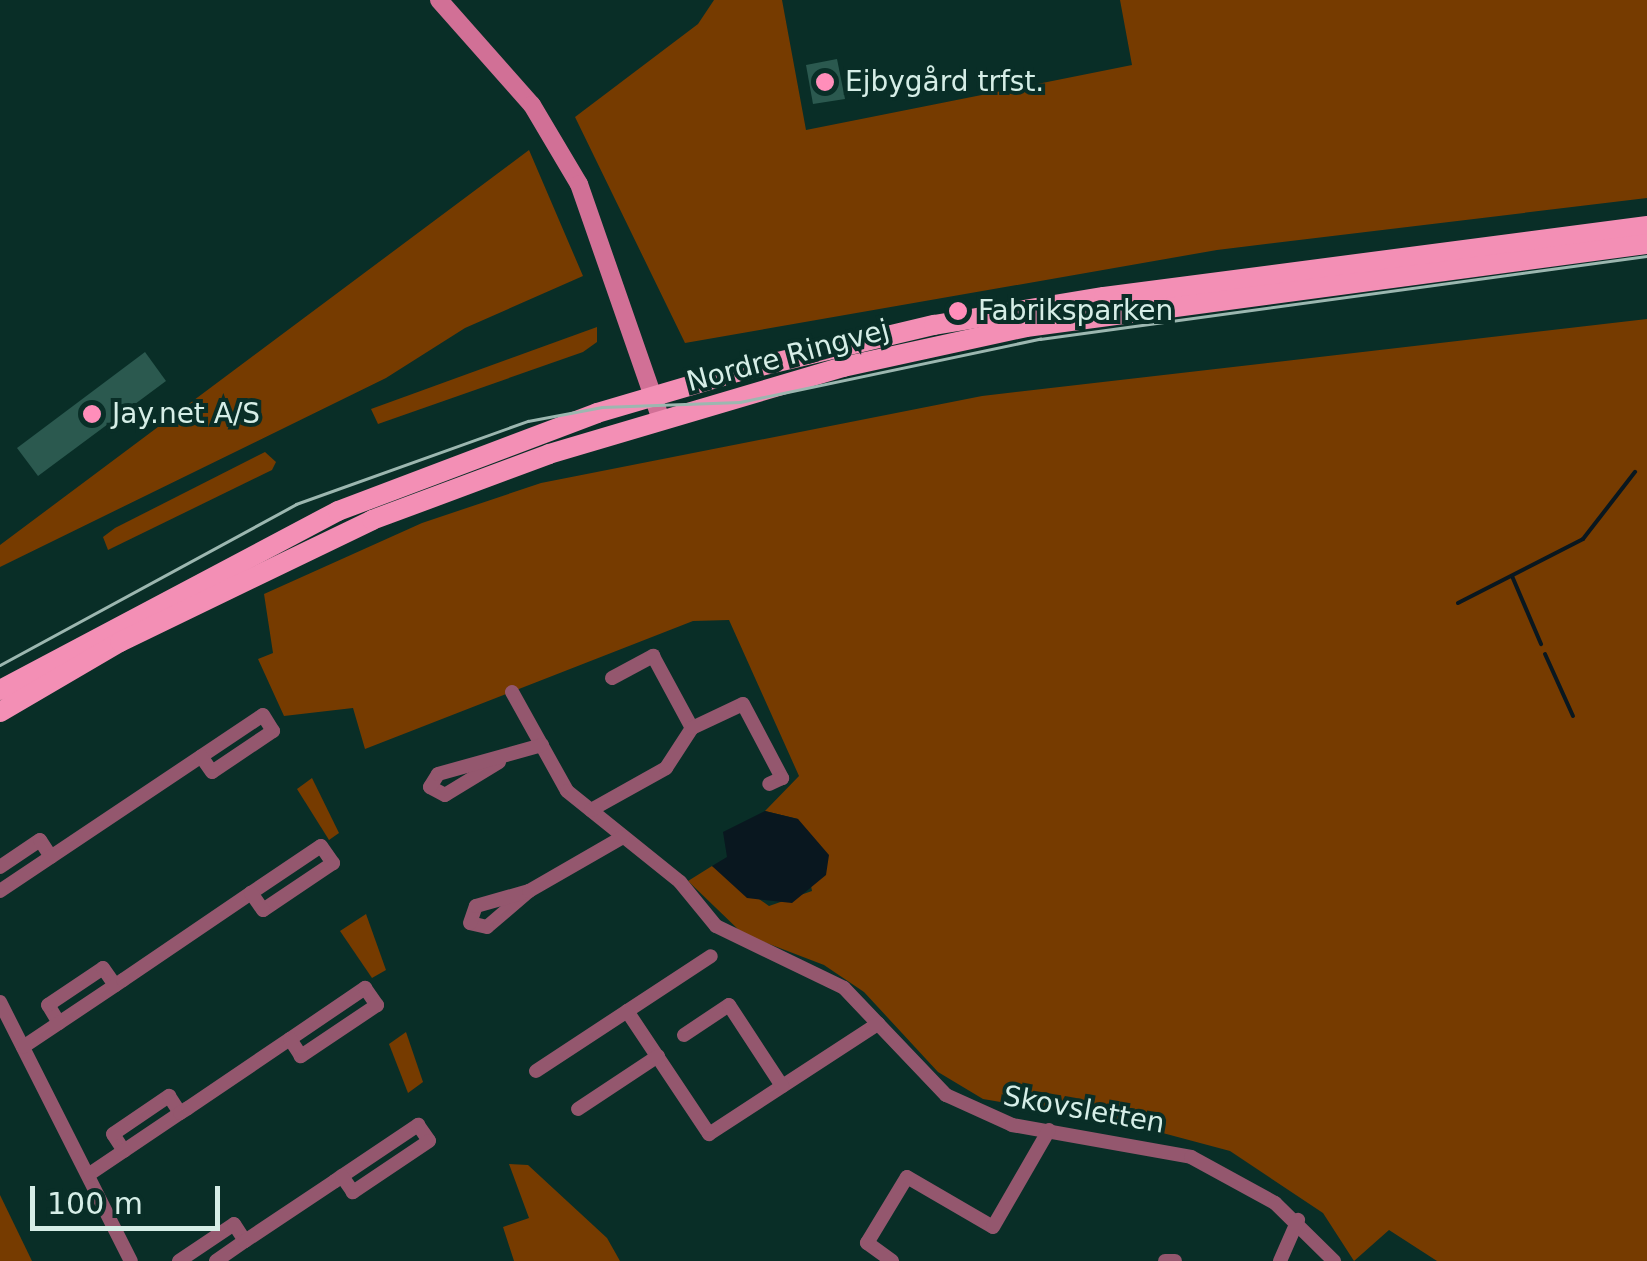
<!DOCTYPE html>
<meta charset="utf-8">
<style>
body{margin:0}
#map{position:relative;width:1647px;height:1261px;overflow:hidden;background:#092e27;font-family:"DejaVu Sans",sans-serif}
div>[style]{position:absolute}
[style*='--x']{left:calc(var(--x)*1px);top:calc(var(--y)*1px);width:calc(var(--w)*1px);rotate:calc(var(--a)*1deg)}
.green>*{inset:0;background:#763b00}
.water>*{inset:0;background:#09171f}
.stream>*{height:4px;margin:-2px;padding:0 2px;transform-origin:2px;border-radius:2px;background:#09171f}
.building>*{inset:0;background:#2b594f}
.street>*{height:14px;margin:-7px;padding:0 7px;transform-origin:7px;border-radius:7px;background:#94576e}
.secondary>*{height:18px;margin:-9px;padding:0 9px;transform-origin:9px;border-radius:9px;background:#d17096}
.primary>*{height:20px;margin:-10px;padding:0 10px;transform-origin:10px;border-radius:10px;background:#f38fb5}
.tram>*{height:2.5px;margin:-1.25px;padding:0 1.25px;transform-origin:1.25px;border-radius:1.25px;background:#9cb7b0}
.dots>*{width:28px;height:28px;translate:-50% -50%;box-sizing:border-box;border:5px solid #092e27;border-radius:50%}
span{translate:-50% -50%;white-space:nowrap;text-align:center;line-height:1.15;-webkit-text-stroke:8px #092e27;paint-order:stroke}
.poi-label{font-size:28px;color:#d6eee7}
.left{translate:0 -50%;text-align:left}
.street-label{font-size:28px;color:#d6eee7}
.scale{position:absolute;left:30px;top:1186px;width:190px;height:45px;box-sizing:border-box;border:5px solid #d6eee7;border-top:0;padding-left:12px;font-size:30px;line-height:35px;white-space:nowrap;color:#d6eee7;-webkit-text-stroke:8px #092e27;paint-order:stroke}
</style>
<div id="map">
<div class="green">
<i style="clip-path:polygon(714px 0,782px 0,806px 130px,1132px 65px,1120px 0,1647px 0,1647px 198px,1217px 250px,685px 343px,575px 117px,698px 24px)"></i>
<i style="clip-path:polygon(529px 150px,583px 276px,465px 328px,386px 378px,0 567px,0 545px)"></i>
<i style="clip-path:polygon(1647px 319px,1647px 1261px,1437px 1261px,1389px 1230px,1354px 1261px,1323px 1213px,1230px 1151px,1129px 1124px,983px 1099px,938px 1072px,864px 992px,824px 965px,743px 934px,688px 881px,712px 866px,769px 906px,812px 891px,798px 819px,765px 811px,799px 776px,729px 620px,693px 621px,365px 749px,353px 708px,284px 716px,258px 659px,273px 653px,264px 594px,422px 523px,541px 483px,982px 396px)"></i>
<i style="clip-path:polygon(597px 327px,597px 342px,583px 352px,378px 424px,371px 409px)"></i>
<i style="clip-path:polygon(265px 452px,276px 462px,272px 470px,108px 550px,103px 537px,115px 528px)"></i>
<i style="clip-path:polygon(312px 778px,339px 833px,329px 840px,297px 789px)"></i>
<i style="clip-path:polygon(366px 914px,386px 970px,372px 978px,340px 931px)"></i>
<i style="clip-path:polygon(406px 1032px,423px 1082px,408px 1093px,389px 1044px)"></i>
<i style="clip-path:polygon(509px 1164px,528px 1165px,607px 1238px,620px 1261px,514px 1261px,503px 1227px,529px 1218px)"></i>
<i style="clip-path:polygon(0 1195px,32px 1261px,0 1261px)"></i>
</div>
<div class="water">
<i style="clip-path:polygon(765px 811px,798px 819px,829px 855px,826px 875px,792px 903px,747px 898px,712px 866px,727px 857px,723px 832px)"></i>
</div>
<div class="stream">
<i style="--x:1512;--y:576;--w:74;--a:66.9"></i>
<i style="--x:1458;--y:603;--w:140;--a:-27.1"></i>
<i style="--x:1583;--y:539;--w:85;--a:-52.2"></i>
<i style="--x:1545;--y:654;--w:68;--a:65.7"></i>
</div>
<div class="building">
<i style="clip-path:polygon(837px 59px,845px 99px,813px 104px,806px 65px)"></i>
<i style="clip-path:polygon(145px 352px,166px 381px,38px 476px,17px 448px)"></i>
</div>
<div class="street">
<i style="--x:612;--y:678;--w:47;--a:-28.2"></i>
<i style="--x:653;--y:656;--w:82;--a:61.6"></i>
<i style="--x:512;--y:692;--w:113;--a:60.9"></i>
<i style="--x:567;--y:791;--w:145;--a:38.8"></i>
<i style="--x:680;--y:882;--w:57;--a:50.7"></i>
<i style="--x:716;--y:926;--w:142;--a:25.8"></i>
<i style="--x:844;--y:988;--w:148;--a:46.4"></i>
<i style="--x:946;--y:1095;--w:72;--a:24.4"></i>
<i style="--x:1012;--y:1125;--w:182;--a:10.1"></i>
<i style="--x:1191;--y:1157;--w:96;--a:28.7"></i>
<i style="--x:1275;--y:1203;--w:83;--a:44.5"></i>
<i style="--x:499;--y:762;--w:63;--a:148.6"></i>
<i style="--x:445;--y:795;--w:17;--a:-152"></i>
<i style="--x:430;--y:787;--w:15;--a:-58"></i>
<i style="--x:438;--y:774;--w:108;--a:-15.6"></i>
<i style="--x:591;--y:810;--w:86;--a:-29.2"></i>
<i style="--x:666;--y:768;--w:48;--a:-57"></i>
<i style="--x:692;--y:728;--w:56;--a:-25.2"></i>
<i style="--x:743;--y:704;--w:84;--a:62.2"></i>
<i style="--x:782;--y:778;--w:14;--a:155"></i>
<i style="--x:0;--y:867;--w:48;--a:-34"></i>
<i style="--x:40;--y:840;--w:20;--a:57"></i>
<i style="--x:0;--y:891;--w:316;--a:-33.8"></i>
<i style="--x:263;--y:715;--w:19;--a:58"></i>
<i style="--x:273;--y:731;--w:73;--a:146.1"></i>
<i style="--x:212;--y:772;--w:19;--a:-125"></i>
<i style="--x:529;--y:891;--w:55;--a:139.4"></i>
<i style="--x:487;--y:927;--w:17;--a:-167"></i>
<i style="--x:470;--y:923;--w:18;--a:-71"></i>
<i style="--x:476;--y:906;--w:55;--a:-15.8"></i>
<i style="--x:529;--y:891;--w:108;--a:-29.9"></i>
<i style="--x:0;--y:1002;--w:290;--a:63.2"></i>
<i style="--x:627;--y:1011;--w:148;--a:56.3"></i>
<i style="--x:709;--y:1134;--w:202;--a:-33.1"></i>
<i style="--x:59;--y:1023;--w:21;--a:-121"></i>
<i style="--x:48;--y:1005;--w:66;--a:-33.9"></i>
<i style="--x:103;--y:968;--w:21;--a:55"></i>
<i style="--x:684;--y:1035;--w:54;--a:-33.7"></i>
<i style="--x:729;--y:1005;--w:97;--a:56.8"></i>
<i style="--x:23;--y:1047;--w:120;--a:-33.8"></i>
<i style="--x:123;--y:980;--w:155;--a:-34.2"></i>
<i style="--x:251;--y:893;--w:84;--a:-33.9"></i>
<i style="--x:321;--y:846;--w:21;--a:55"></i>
<i style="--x:333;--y:863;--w:84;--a:146.1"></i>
<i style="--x:263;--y:910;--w:21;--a:-125"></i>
<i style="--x:536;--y:1071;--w:209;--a:-33.3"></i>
<i style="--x:578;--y:1109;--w:96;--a:-33.5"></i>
<i style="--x:124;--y:1151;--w:20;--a:-123"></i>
<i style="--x:113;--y:1134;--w:68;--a:-34.2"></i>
<i style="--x:169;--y:1096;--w:20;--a:57"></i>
<i style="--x:88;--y:1175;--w:111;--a:-34"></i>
<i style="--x:180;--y:1113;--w:9;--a:-32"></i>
<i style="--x:188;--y:1108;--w:123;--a:-34.1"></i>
<i style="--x:290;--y:1039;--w:91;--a:-34.2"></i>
<i style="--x:365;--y:988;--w:21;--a:55"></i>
<i style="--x:377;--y:1005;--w:92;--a:146.1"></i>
<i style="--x:301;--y:1056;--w:20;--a:-123"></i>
<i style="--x:179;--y:1261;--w:66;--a:-33.9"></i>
<i style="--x:234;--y:1224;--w:20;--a:57"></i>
<i style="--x:216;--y:1261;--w:35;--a:-35"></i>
<i style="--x:245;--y:1241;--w:108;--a:-33.7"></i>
<i style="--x:335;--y:1181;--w:9;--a:-36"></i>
<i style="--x:342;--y:1176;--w:92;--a:-33.9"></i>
<i style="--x:418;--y:1125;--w:19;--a:55"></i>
<i style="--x:429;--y:1141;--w:92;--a:146.1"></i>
<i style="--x:353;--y:1192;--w:19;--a:-125"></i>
<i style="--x:892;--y:1261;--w:31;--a:-144"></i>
<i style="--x:867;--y:1243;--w:77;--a:-58.8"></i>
<i style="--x:907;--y:1177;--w:99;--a:30.2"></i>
<i style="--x:993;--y:1227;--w:112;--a:-60"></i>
<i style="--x:1165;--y:1261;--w:10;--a:0"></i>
<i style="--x:1280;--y:1261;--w:45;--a:-66.3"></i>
</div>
<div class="secondary">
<i style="--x:439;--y:0;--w:140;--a:48.5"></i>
<i style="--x:532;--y:105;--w:92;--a:59.3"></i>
<i style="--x:579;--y:184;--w:250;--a:70.8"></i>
</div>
<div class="primary">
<i style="--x:0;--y:690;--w:382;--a:-27.9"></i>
<i style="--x:338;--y:511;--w:277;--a:-20.7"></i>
<i style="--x:597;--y:413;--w:145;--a:-16.4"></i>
<i style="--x:736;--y:372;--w:204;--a:-13.4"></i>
<i style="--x:934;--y:325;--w:172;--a:-9.4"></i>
<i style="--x:1104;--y:297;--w:548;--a:-7.45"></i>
<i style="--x:0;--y:712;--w:139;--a:-30.3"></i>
<i style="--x:120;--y:642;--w:280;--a:-25.8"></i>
<i style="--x:372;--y:520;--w:189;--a:-20.4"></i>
<i style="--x:549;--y:454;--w:307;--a:-16.5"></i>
<i style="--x:843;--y:367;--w:187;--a:-12.3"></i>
<i style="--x:1026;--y:327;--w:627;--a:-7.61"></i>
</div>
<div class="tram">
<i style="--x:0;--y:665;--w:337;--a:-28.5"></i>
<i style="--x:296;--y:504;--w:246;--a:-19.7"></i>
<i style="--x:528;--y:421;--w:75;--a:-10.7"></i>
<i style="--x:602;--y:407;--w:138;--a:-2.1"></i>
<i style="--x:740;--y:402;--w:307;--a:-11.9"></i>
<i style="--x:1040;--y:339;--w:613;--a:-7.79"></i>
</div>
<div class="dots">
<i style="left:825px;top:82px;background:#ff8eba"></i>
<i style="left:958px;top:311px;background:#ff8eba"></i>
<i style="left:92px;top:414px;background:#ff8eba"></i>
</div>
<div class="poi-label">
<span class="left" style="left:845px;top:82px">Ejbygård trfst.</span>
<span class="left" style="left:978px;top:311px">Fabriksparken</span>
<span class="left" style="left:112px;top:414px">Jay.net A/S</span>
</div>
<div class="street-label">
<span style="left:788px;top:356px;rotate:-15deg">Nordre Ringvej</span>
<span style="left:1084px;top:1110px;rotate:10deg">Skovsletten</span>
</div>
<div class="scale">100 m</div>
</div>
